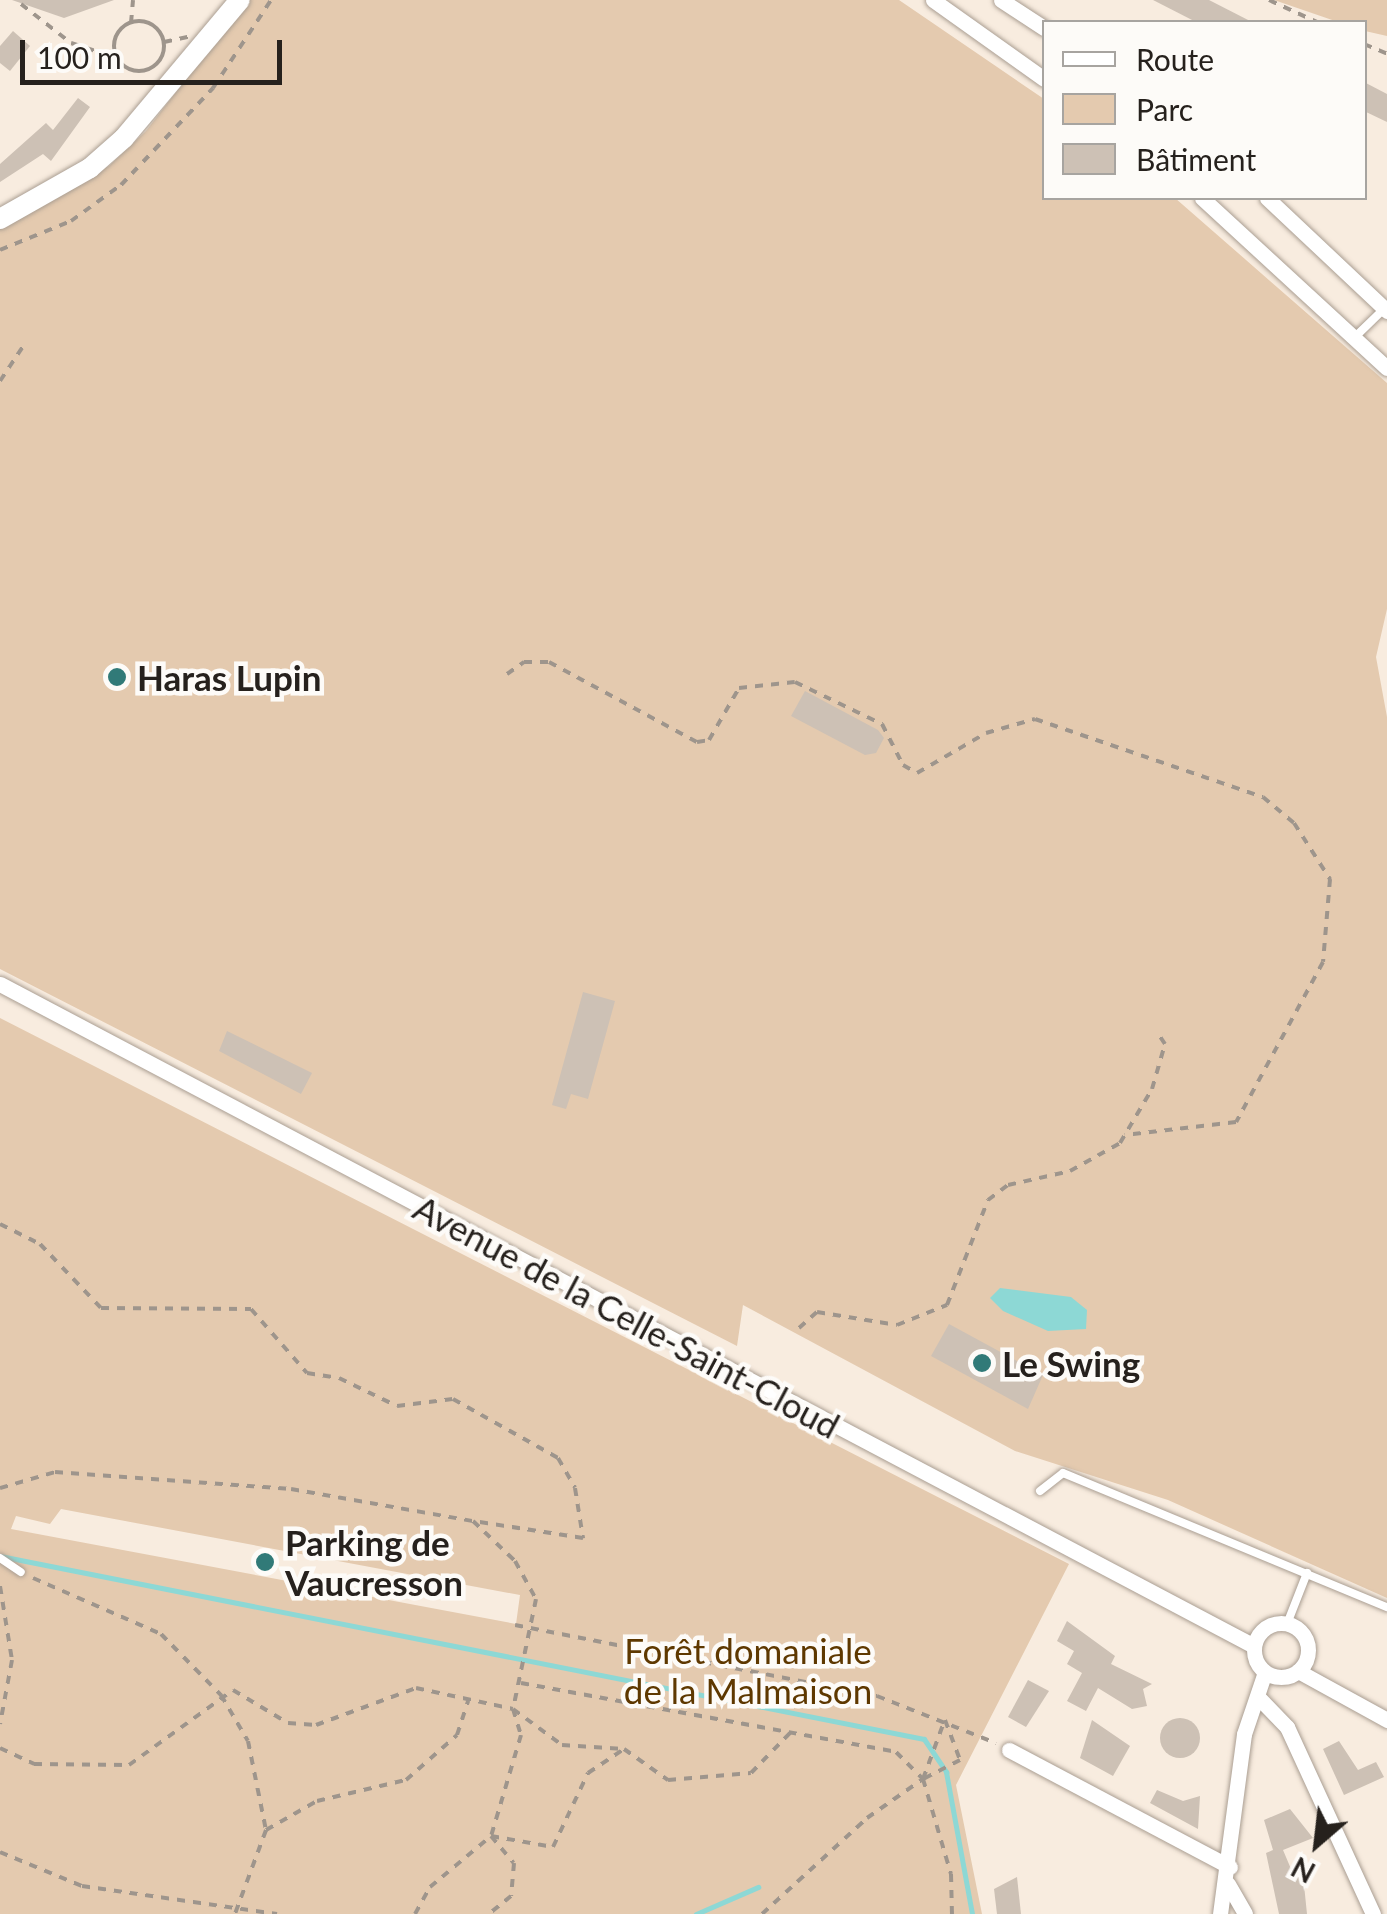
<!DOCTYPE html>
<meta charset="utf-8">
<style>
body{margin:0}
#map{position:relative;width:1387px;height:1914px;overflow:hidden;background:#f8ecdf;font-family:Lato,sans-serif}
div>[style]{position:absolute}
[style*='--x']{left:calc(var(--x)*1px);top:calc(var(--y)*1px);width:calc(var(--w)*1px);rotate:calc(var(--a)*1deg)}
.green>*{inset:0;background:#e4caaf}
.water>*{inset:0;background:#8dd8d5}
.stream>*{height:5px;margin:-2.5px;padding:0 2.5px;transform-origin:2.5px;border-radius:2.5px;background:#8dd8d5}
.building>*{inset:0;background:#cdc1b5}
.round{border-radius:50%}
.path>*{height:4px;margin-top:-2px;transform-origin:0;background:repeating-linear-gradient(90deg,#9e958c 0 8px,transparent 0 16px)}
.path>.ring{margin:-2px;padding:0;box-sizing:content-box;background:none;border:4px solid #9e958c;border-radius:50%}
.roads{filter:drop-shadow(0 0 2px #aa9e92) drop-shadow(0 0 2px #aa9e92)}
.service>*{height:8px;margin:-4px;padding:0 4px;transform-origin:4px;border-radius:4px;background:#fff}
.minor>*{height:15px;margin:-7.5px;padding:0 7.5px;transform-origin:7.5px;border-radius:7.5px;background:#fff}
.minor>.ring{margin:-7.5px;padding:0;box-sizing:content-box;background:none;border:15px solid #fff;border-radius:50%}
.tertiary>*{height:20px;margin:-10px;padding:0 10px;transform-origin:10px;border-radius:10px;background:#fff}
.dots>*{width:28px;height:28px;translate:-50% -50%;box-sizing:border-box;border:5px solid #fdfbf8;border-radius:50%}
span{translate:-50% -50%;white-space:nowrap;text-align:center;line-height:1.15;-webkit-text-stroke:9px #fdfbf8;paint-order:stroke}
.poi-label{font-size:35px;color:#26211d;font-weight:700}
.left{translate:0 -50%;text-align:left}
.street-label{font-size:35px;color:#26211d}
.park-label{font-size:35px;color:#5e3800}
.legend{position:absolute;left:1042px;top:20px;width:325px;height:180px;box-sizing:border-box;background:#fdfbf8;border:2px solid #a7a4a0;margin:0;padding:12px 18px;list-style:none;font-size:30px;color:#26211d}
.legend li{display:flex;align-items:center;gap:20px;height:50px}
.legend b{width:50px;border:2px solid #a7a4a0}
.north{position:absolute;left:1267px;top:1794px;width:100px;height:100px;-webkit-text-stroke:8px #fdfbf8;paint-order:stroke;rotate:208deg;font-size:28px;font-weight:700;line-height:40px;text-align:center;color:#26211d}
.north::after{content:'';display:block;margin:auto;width:35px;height:45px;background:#26211d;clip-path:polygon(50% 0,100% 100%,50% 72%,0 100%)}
.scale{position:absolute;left:20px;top:40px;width:262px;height:45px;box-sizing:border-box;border:5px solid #26211d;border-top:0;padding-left:12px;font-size:30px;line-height:35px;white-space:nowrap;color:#26211d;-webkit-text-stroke:8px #fdfbf8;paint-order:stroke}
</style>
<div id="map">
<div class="green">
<i style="clip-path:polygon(247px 0,899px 0,1044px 99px,1044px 198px,1175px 198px,1387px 383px,1387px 609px,1376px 657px,1387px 717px,1387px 1598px,1168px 1500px,1015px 1451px,743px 1305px,737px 1346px,0 969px,0 228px,109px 166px,146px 131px)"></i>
<i style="clip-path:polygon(1274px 0,1387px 0,1387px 36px,1365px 31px,1364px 22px,1338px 22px)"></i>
<i style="clip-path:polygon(evenodd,0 1018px,1069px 1564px,956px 1785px,982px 1914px,0 1914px,0 1018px,61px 1509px,520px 1595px,516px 1624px,11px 1529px,16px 1516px,50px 1524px,61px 1509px)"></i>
</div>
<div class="water">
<i style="clip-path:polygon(1000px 1288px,1071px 1297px,1087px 1310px,1086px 1329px,1048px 1331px,1003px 1311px,990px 1298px)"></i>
</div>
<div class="stream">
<i style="--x:0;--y:1556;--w:942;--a:11.2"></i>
<i style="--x:924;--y:1739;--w:40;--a:56"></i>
<i style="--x:946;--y:1772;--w:144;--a:79.6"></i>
<i style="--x:696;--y:1914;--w:68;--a:-23.5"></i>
</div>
<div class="building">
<i style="clip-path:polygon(12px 0,114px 0,64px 18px)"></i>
<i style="clip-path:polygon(1153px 0,1209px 0,1252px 22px,1196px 22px)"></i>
<i style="clip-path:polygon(13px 31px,30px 46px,10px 71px,0 63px,0 46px)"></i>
<i style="clip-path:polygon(1364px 82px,1387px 94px,1387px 122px,1364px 111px)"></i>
<i style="clip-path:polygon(78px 98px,90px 107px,51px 161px,43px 154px,0 182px,0 164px,46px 123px,53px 130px)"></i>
<i style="clip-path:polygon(805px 691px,878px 730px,884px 738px,876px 753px,865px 755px,791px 716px)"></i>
<i style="clip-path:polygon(583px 992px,615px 1001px,588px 1099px,571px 1094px,566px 1109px,552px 1105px)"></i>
<i style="clip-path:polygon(227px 1031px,312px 1073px,301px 1094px,219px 1051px)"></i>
<i style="clip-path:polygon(949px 1324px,1043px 1375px,1028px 1409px,931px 1356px)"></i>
<i style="clip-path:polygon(1067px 1621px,1115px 1656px,1111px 1664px,1152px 1684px,1143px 1689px,1147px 1706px,1132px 1709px,1098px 1688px,1086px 1711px,1067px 1701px,1082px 1673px,1067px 1664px,1074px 1651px,1057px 1641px)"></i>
<i style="clip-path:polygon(1028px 1680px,1049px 1691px,1026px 1727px,1008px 1717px)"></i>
<i class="round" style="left:1160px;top:1718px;width:40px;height:40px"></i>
<i style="clip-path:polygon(1092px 1720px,1130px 1746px,1113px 1776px,1080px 1758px)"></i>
<i style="clip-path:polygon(1339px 1741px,1358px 1770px,1376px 1762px,1384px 1777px,1344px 1795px,1323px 1749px)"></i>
<i style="clip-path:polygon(1157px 1790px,1183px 1801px,1200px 1796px,1198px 1829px,1150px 1803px)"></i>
<i style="clip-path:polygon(1290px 1809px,1313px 1838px,1283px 1850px,1294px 1876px,1303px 1875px,1307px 1914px,1279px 1914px,1266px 1853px,1273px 1850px,1264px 1820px)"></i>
<i style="clip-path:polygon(1017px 1877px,1021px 1914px,997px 1914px,994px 1889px)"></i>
</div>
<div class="path">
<i style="--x:1269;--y:0;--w:53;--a:24.6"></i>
<i style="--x:21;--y:4;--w:63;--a:38"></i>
<i style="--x:71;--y:43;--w:48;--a:18.1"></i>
<i class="ring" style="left:114px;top:21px;width:46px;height:46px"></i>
<i style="--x:131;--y:23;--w:23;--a:-85"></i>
<i style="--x:164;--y:42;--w:25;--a:-12"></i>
<i style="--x:1364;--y:44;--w:25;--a:23"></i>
<i style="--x:0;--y:250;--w:77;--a:-22.2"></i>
<i style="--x:71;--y:221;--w:62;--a:-35.8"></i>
<i style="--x:121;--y:185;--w:134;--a:-46.5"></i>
<i style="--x:213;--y:88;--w:105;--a:-56.6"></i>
<i style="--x:0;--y:381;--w:43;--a:-56.3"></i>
<i style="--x:507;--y:674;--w:21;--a:-35"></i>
<i style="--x:524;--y:662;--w:25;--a:0"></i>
<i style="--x:549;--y:662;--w:168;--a:28.4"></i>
<i style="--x:697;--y:742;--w:12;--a:-9"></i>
<i style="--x:709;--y:740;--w:60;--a:-60"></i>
<i style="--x:739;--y:688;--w:56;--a:-6.1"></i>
<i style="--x:795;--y:682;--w:97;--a:25.8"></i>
<i style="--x:882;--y:724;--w:46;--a:62.9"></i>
<i style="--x:903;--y:765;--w:16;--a:30"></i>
<i style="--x:917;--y:773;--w:80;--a:-30.1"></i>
<i style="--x:986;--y:733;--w:51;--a:-15.9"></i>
<i style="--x:1035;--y:719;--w:241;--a:18.9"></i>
<i style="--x:1263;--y:797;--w:40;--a:40"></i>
<i style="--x:1294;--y:823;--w:67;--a:57.3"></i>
<i style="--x:1330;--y:879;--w:83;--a:94.8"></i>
<i style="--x:1323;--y:962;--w:182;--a:118.5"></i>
<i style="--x:1236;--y:1122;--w:112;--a:173.3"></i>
<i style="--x:0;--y:1224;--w:45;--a:26.6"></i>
<i style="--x:40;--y:1244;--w:88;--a:46.4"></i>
<i style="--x:101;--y:1308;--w:150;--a:0.4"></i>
<i style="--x:251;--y:1309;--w:85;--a:48.8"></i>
<i style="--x:307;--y:1373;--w:32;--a:9"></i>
<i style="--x:339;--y:1378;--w:64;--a:25.8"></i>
<i style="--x:397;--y:1406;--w:56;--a:-7.1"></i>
<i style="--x:453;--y:1399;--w:120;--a:29.3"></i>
<i style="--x:558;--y:1458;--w:34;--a:60"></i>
<i style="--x:575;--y:1488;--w:51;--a:80.9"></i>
<i style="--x:583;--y:1538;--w:111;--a:-171.2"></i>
<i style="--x:799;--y:1328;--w:24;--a:-42"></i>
<i style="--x:817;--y:1312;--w:81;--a:9.2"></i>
<i style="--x:897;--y:1325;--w:54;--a:-21.8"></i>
<i style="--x:947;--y:1305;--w:113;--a:-68.7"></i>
<i style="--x:988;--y:1200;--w:25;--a:-37"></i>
<i style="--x:1008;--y:1185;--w:64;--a:-12.7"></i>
<i style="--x:1070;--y:1171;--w:57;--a:-29.2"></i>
<i style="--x:1120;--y:1143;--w:63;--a:-59.3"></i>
<i style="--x:1152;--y:1089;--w:47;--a:-73.9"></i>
<i style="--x:1165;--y:1044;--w:11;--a:-124"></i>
<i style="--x:0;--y:1488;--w:57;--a:-16.2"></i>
<i style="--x:55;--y:1472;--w:237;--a:4.1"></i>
<i style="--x:291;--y:1489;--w:185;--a:10"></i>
<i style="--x:473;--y:1521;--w:58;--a:43.6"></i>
<i style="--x:515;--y:1561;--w:43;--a:61.1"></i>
<i style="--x:536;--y:1599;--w:112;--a:101.8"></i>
<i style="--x:513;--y:1709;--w:27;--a:73"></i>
<i style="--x:521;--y:1735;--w:105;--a:106.5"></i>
<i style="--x:491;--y:1836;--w:35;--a:50"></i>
<i style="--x:514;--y:1863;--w:33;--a:95"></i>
<i style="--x:511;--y:1896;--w:28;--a:141"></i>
<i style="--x:33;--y:1578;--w:140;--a:23.6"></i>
<i style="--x:161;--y:1634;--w:86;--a:45.5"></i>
<i style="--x:221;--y:1695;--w:53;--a:59.6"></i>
<i style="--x:248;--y:1741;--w:91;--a:78.6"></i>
<i style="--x:266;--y:1830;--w:90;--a:110.3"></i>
<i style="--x:0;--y:1586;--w:75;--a:80.8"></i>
<i style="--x:12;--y:1660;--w:65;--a:100.6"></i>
<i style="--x:515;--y:1625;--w:369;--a:11.1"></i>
<i style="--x:877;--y:1696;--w:128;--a:21.6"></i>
<i style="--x:521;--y:1683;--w:381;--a:10.4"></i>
<i style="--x:896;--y:1752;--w:38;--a:45"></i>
<i style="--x:945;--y:1720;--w:43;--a:69.4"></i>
<i style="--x:960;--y:1760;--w:42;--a:152.8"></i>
<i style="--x:923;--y:1779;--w:99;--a:73.6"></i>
<i style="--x:951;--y:1874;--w:40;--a:88.6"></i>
<i style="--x:0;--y:1748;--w:38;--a:25"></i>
<i style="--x:34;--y:1764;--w:95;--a:0.6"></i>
<i style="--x:129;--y:1765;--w:128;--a:-35.8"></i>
<i style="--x:233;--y:1690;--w:64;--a:31"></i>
<i style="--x:288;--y:1723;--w:28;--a:4"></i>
<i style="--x:316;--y:1725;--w:107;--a:-20.3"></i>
<i style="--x:416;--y:1688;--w:99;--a:12.2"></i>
<i style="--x:513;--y:1709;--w:61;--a:36.3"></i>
<i style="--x:562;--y:1745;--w:62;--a:3.7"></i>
<i style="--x:923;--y:1779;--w:61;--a:-69.8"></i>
<i style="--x:266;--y:1830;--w:59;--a:-29.6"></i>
<i style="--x:317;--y:1801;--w:91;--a:-13.3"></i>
<i style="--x:406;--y:1780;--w:68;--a:-41.4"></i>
<i style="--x:457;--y:1735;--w:36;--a:-72"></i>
<i style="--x:0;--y:1852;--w:89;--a:22.5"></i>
<i style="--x:82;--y:1886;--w:197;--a:8.2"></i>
<i style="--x:415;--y:1914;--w:31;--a:-61"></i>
<i style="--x:430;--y:1887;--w:80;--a:-39.9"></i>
<i style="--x:491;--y:1836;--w:63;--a:10.1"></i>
<i style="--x:553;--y:1847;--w:82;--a:-64.7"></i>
<i style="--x:588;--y:1773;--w:43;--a:-33.7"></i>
<i style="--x:624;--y:1749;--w:54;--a:35.2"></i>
<i style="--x:668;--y:1780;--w:83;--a:-4.8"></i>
<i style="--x:751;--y:1773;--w:56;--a:-45.7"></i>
<i style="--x:762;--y:1914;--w:142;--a:-42.4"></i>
<i style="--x:867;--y:1818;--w:68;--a:-34.9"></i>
</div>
<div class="roads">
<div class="service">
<i style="--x:1356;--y:336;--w:40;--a:-44"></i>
<i style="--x:1040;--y:1491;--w:29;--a:-38"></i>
<i style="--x:1063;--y:1473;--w:351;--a:22.5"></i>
<i style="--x:0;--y:1558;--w:25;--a:34"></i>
<i style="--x:1287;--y:1624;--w:55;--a:-68.6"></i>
</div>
<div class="minor">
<i style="--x:933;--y:0;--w:136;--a:35.4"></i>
<i style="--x:1001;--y:0;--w:51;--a:33.1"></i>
<i style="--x:1202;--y:198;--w:251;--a:42.6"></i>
<i style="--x:1267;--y:198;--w:165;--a:43.3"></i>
<i style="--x:0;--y:984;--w:1418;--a:27.83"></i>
<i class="ring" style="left:1254px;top:1623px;width:39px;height:39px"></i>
<i style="--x:1298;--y:1671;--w:102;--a:28.8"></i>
<i style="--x:1258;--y:1697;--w:42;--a:46"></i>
<i style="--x:1287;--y:1727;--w:206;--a:65.3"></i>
<i style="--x:1009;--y:1750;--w:250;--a:27.9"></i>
<i style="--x:1228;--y:1884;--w:34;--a:60"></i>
<i style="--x:1220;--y:1914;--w:182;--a:-82.4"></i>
<i style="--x:1244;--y:1734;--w:65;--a:-71.3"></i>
</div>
<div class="tertiary">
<i style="--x:0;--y:219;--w:103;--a:-29.5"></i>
<i style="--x:90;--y:168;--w:45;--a:-41.4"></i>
<i style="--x:124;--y:138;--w:180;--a:-50"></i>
</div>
</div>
<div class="dots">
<i style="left:117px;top:677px;background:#317a78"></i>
<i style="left:982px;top:1363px;background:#317a78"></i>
<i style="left:265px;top:1562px;background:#317a78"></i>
</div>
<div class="poi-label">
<span class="left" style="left:137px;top:677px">Haras Lupin</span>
<span class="left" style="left:1002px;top:1363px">Le Swing</span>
<span class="left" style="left:285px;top:1562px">Parking de<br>Vaucresson</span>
</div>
<div class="street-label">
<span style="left:627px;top:1316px;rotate:28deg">Avenue de la Celle-Saint-Cloud</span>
</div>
<div class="park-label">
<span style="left:748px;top:1670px">Forêt domaniale<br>de la Malmaison</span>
</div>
<ul class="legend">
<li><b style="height:12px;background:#fff"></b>Route</li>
<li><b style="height:28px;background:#e4caaf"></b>Parc</li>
<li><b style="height:28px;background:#cdc1b5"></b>Bâtiment</li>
</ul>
<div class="north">N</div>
<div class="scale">100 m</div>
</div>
